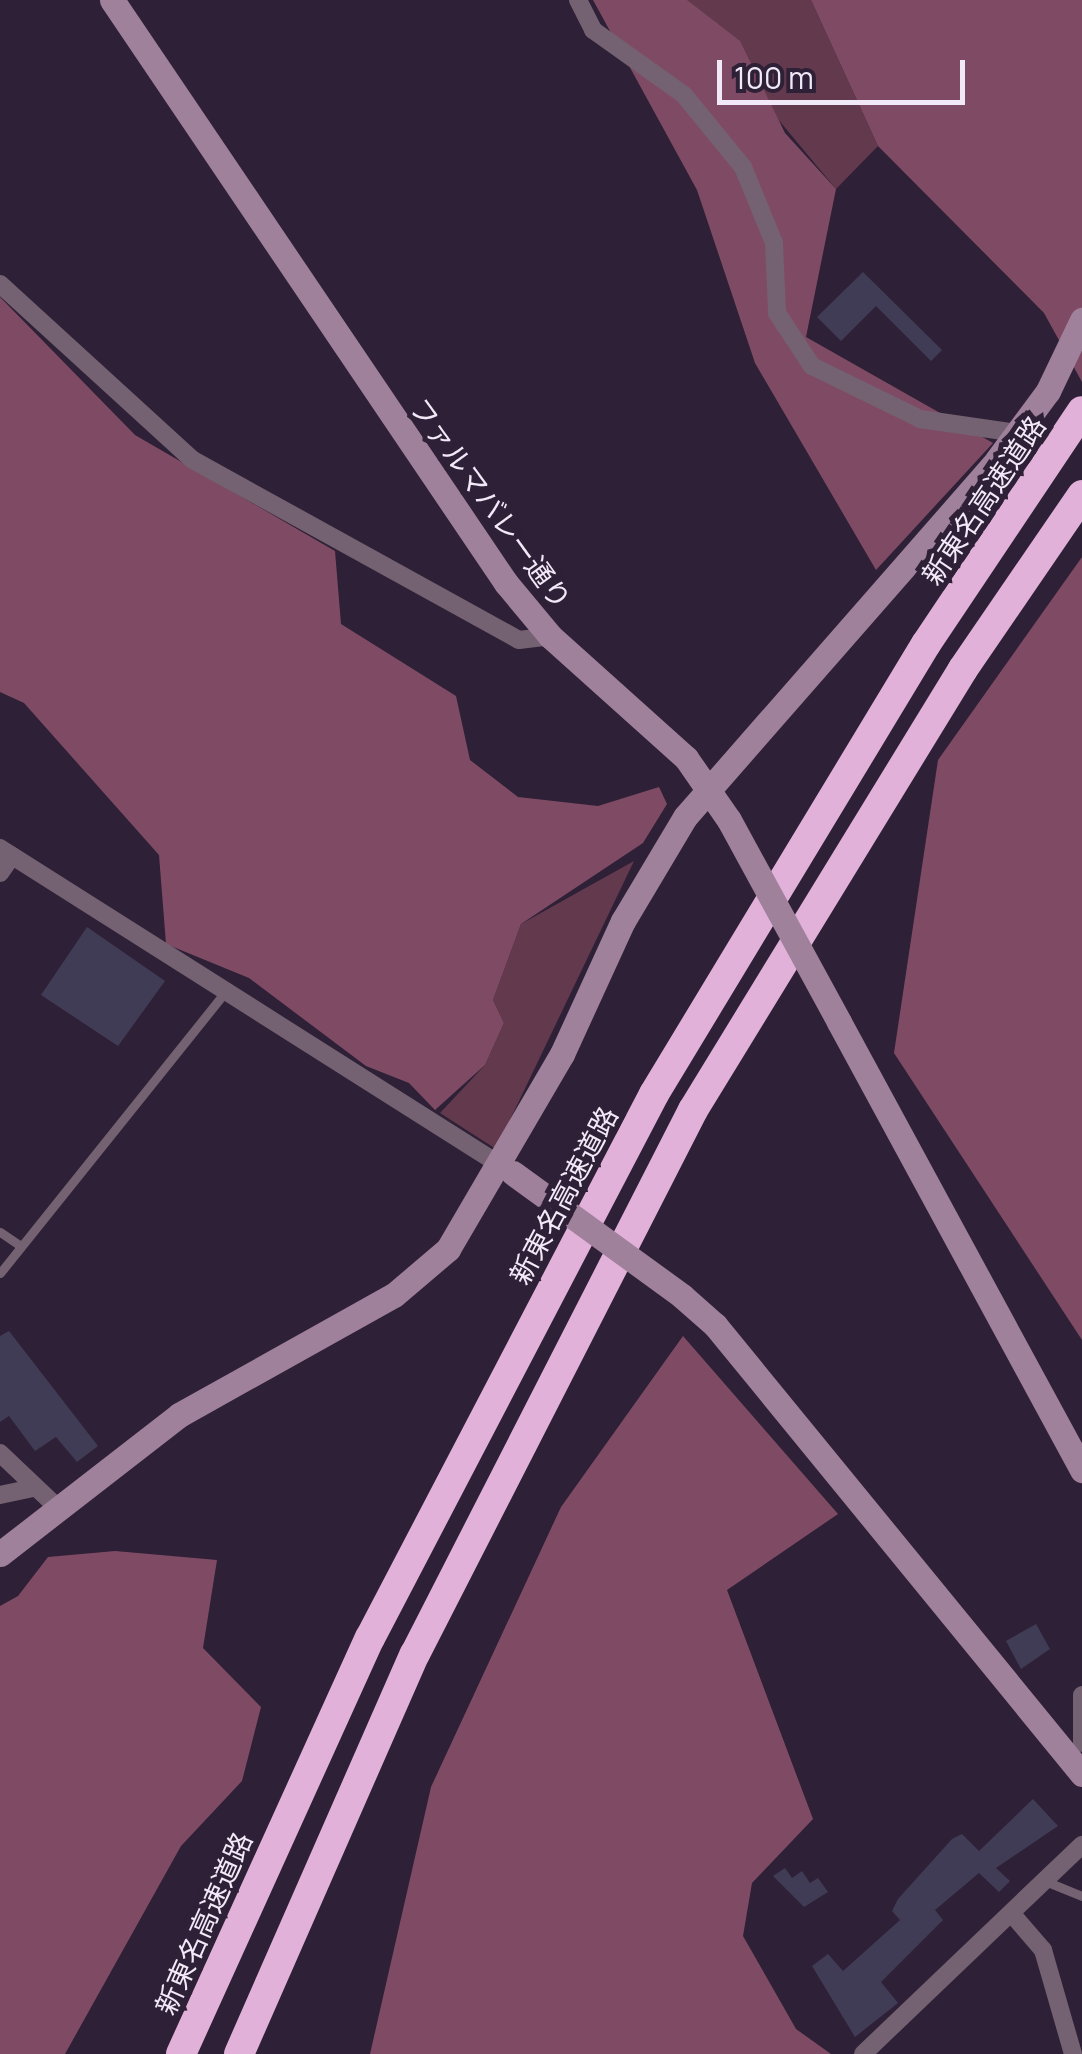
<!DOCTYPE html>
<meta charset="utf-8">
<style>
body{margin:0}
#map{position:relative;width:1082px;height:2054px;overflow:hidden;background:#2e2036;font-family:Manrope,"Noto Sans JP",sans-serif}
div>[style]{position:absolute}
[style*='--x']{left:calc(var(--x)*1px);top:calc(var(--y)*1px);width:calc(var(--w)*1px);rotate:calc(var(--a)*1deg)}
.green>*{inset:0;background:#63394d}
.forest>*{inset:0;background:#7f4b64}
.building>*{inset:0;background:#413c56}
.lane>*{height:9px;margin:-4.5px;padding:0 4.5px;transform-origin:4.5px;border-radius:4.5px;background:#746171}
.street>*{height:18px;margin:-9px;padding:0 9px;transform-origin:9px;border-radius:9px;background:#746171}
.secondary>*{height:25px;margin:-12.5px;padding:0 12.5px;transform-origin:12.5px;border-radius:12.5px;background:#a0819c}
.highway>*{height:30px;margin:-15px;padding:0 15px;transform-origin:15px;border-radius:15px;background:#e1b1da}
.secondary-bridge>*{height:25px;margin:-12.5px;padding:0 12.5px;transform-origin:12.5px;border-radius:12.5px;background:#a0819c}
span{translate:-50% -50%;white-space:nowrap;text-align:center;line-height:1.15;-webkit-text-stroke:10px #2e2036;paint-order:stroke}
.street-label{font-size:28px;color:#f2e9f8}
.scale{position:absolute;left:717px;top:60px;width:248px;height:45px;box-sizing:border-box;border:5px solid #f2e9f8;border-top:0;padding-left:12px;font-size:30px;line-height:35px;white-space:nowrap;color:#f2e9f8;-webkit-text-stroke:8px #2e2036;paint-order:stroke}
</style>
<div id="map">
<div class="green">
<i style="clip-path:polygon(679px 0,811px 0,878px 146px,836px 189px)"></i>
<i style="clip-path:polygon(634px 861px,496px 1149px,440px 1113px,485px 1065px,504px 1023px,493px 1000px,521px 924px)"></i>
</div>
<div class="forest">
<i style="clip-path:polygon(593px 0,687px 0,740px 41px,785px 133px,836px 189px,806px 337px,993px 443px,876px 570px,755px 363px,697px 190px)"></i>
<i style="clip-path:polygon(811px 0,1082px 0,1082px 382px,1044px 313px,878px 146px)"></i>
<i style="clip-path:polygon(0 297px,135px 435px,335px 551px,341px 624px,456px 696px,470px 760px,518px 797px,598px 806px,659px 787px,667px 804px,643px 843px,521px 924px,493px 1000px,504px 1023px,485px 1065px,435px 1110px,409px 1083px,366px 1066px,249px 978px,166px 944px,159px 855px,24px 703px,0 692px)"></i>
<i style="clip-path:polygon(1082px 557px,1082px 1340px,894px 1053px,938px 760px)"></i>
<i style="clip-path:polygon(683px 1336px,838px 1514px,727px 1590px,813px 1819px,752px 1883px,743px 1936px,796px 2029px,831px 2054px,370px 2054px,431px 1787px,561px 1507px)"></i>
<i style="clip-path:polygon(115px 1551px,217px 1560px,203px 1648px,261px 1707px,242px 1781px,181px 1846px,65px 2054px,0 2054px,0 1606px,18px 1596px,48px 1557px)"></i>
</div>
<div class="building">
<i style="clip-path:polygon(863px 272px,942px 350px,931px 361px,876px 306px,841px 341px,817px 317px)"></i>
<i style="clip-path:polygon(87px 927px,165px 981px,118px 1046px,41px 995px)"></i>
<i style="clip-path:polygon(9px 1331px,98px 1446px,77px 1462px,56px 1437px,35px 1451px,9px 1416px,0 1422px,0 1336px)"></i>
<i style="clip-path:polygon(1036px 1624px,1050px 1649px,1021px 1669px,1006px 1641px)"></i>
<i style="clip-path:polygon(1033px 1799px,1058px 1826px,996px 1868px,1010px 1881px,999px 1892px,979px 1873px,935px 1910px,943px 1920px,881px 1982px,898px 2003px,855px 2037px,812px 1966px,828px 1954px,843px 1971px,900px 1920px,892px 1911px,898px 1899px,952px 1839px,962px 1834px,979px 1851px)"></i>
<i style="clip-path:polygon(785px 1868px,792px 1878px,802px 1871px,810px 1883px,818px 1878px,828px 1892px,804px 1907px,773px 1876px)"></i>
</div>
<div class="lane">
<i style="--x:0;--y:1232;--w:25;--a:34"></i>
<i style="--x:0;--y:1273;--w:356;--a:-51.3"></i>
<i style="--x:1045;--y:1881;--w:40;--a:22"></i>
</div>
<div class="street">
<i style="--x:578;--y:0;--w:34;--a:63"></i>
<i style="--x:593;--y:30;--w:112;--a:35.5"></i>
<i style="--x:684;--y:95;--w:93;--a:50.7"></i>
<i style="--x:743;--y:167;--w:82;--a:67.8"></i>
<i style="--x:774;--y:243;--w:70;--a:87.5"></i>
<i style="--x:777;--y:313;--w:64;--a:56.6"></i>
<i style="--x:812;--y:366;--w:120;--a:26.1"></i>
<i style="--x:920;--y:419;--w:98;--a:8.2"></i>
<i style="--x:0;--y:284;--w:261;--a:42.4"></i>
<i style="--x:193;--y:460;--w:372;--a:28.9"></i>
<i style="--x:519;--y:640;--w:31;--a:-7"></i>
<i style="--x:0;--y:848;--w:592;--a:32.37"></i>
<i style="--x:0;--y:873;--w:21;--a:-55"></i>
<i style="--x:0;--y:1453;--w:80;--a:43.5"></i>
<i style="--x:0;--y:1495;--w:35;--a:-12"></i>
<i style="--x:1082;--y:1695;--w:48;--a:90"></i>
<i style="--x:1012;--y:1914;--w:48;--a:49.3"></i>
<i style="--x:1043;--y:1950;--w:108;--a:73.9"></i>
<i style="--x:863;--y:2054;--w:303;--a:-43.7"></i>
</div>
<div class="secondary">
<i style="--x:112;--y:0;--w:704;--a:55.95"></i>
<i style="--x:506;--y:583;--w:69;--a:50.3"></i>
<i style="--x:550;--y:636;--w:183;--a:41.9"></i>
<i style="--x:686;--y:758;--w:75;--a:55.3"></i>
<i style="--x:839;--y:1022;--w:510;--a:61.52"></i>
<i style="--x:682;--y:1296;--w:44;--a:41.3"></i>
<i style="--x:715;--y:1325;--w:580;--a:50.74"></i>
<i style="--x:0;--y:1554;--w:227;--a:-37.8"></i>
<i style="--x:179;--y:1415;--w:246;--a:-29.2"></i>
<i style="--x:394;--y:1295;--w:71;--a:-40.4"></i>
<i style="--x:448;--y:1249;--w:226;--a:-59.7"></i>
<i style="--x:562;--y:1054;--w:146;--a:-65.4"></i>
<i style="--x:623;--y:921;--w:121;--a:-59.2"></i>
<i style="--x:685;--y:817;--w:474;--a:-48.8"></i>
<i style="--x:997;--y:460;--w:86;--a:-53.5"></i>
<i style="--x:1048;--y:391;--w:79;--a:-64.4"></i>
</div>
<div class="highway">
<i style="--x:181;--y:2054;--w:457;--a:-65.6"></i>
<i style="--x:370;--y:1638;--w:614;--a:-62.43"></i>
<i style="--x:654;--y:1094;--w:526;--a:-58.85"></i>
<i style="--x:926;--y:644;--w:280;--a:-56.2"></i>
<i style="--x:239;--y:2054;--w:437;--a:-66.3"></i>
<i style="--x:415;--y:1654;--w:611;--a:-62.93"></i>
<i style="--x:693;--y:1110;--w:517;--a:-58.52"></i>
<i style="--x:963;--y:669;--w:211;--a:-55.6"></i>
</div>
<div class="secondary-bridge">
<i style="--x:729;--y:820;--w:230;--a:61.4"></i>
<i style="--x:513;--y:1173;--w:209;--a:36"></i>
</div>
<div class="street-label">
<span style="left:983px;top:500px;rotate:-56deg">新東名高速道路</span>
<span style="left:491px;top:503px;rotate:54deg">ファルマバレー通り</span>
<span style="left:563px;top:1195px;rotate:-62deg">新東名高速道路</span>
<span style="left:203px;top:1923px;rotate:-66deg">新東名高速道路</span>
</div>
<div class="scale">100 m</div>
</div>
